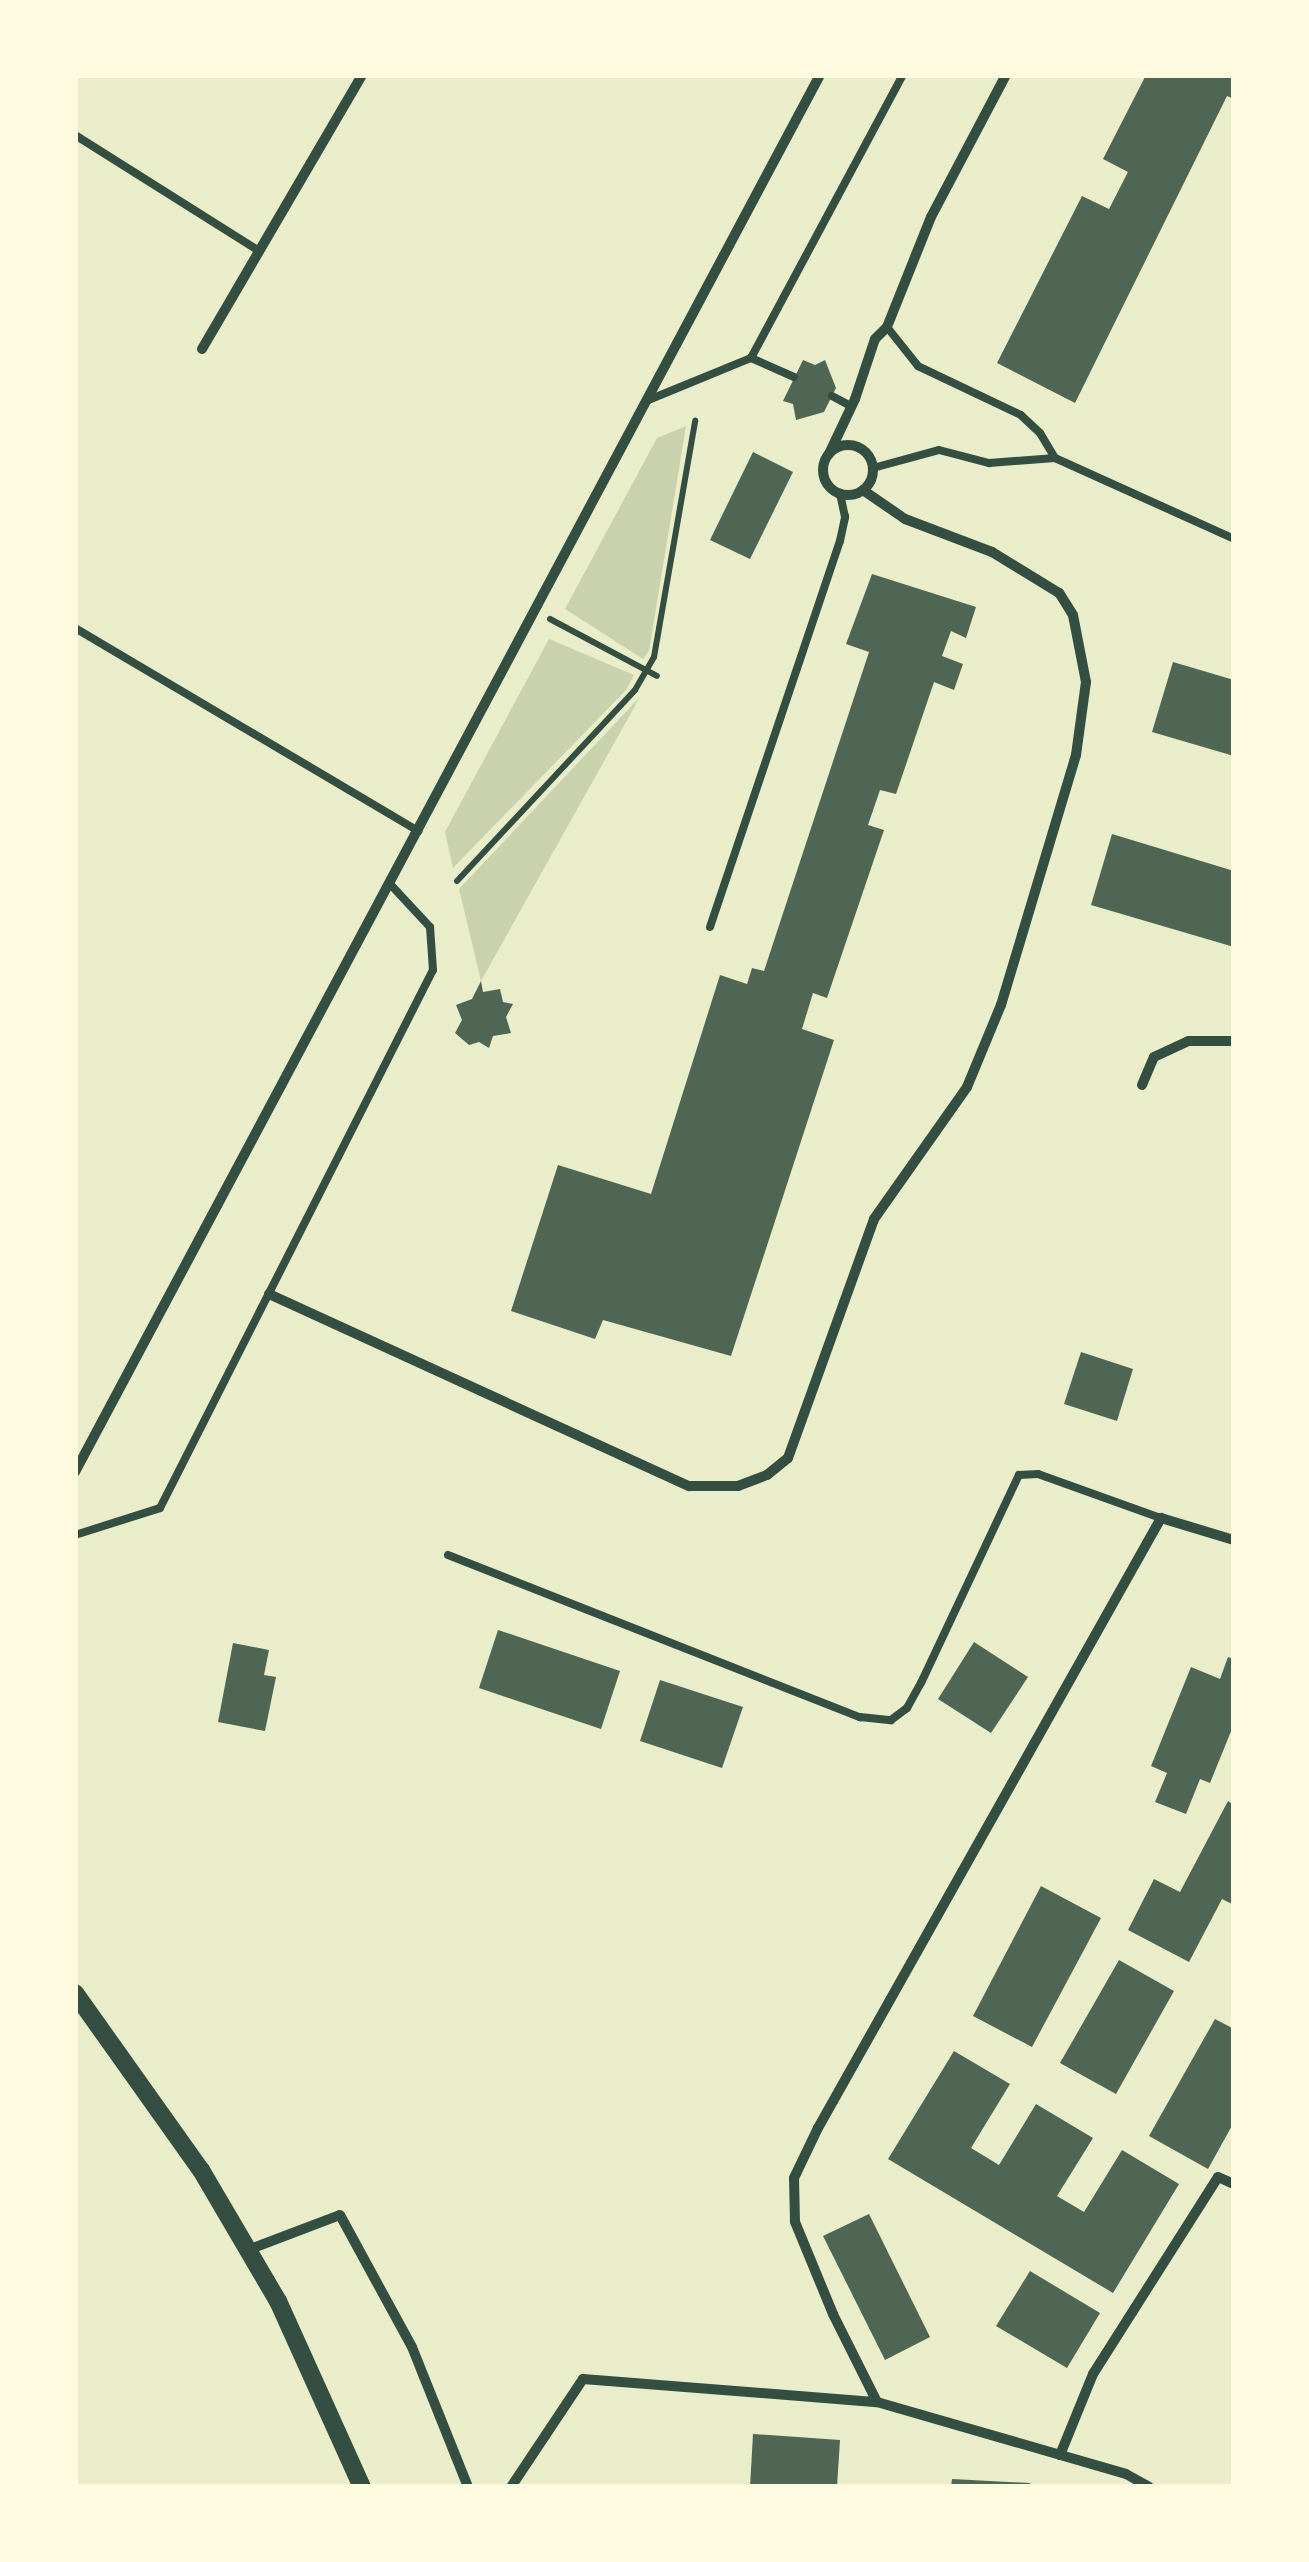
<!DOCTYPE html>
<style>
body{margin:0}
#map{position:relative;width:1309px;height:2562px;overflow:hidden;background:#e9edc9;font-family:Rubik,sans-serif}
div>[style]{position:absolute}
[style*='--x']{left:calc(var(--x)*1px);top:calc(var(--y)*1px);width:calc(var(--w)*1px);rotate:calc(var(--a)*1deg)}
.green>*{inset:0;background:#cad2ad}
.building>*{inset:0;background:#4f6655}
.path>*{height:6px;margin:-3px;padding:0 3px;transform-origin:3px;border-radius:3px;background:#344e41}
.service>*{height:8px;margin:-4px;padding:0 4px;transform-origin:4px;border-radius:4px;background:#344e41}
.minor>*{height:10px;margin:-5px;padding:0 5px;transform-origin:5px;border-radius:5px;background:#344e41}
.minor>.ring{margin:-5px;padding:0;box-sizing:content-box;background:none;border:10px solid #344e41;border-radius:50%}
.tertiary>*{height:18px;margin:-9px;padding:0 9px;transform-origin:9px;border-radius:9px;background:#344e41}
span{translate:-50% -50%;white-space:nowrap;text-align:center;line-height:1.15;-webkit-text-stroke:8px #fefae0;paint-order:stroke}
.frame{position:absolute;inset:0;border:78px solid #fefae0;pointer-events:none}
</style>
<div id="map">
<div class="green">
<i style="clip-path:polygon(686px 426px,649px 651px,643px 659px,565px 609px,657px 438px)"></i>
<i style="clip-path:polygon(549px 639px,634px 675px,626px 690px,453px 868px,445px 832px)"></i>
<i style="clip-path:polygon(640px 697px,481px 981px,459px 889px)"></i>
</div>
<div class="building">
<i style="clip-path:polygon(1146px 75px,1234px 75px,1234px 99px,1227px 96px,1075px 403px,997px 363px,1082px 196px,1109px 209px,1128px 172px,1103px 159px)"></i>
<i style="clip-path:polygon(803px 360px,815px 365px,825px 360px,836px 388px,824px 412px,796px 420px,793px 404px,783px 401px)"></i>
<i style="clip-path:polygon(753px 452px,793px 472px,750px 559px,710px 540px)"></i>
<i style="clip-path:polygon(872px 574px,976px 607px,966px 638px,951px 631px,942px 656px,963px 664px,954px 690px,934px 682px,896px 794px,880px 790px,868px 825px,884px 830px,827px 998px,813px 993px,802px 1029px,834px 1040px,731px 1356px,603px 1320px,595px 1339px,511px 1311px,558px 1165px,651px 1194px,720px 975px,747px 984px,752px 968px,764px 971px,869px 652px,846px 644px)"></i>
<i style="clip-path:polygon(1173px 662px,1234px 680px,1234px 756px,1152px 732px)"></i>
<i style="clip-path:polygon(1112px 834px,1234px 871px,1234px 947px,1091px 905px)"></i>
<i style="clip-path:polygon(481px 981px,483px 992px,500px 989px,503px 1002px,513px 1004px,506px 1017px,511px 1033px,493px 1036px,489px 1048px,479px 1042px,469px 1045px,455px 1033px,462px 1020px,456px 1005px,472px 999px)"></i>
<i style="clip-path:polygon(1081px 1352px,1133px 1369px,1117px 1421px,1064px 1404px)"></i>
<i style="clip-path:polygon(498px 1630px,620px 1671px,601px 1729px,479px 1688px)"></i>
<i style="clip-path:polygon(974px 1642px,1028px 1677px,991px 1733px,938px 1699px)"></i>
<i style="clip-path:polygon(233px 1643px,269px 1650px,264px 1675px,276px 1677px,265px 1731px,218px 1722px)"></i>
<i style="clip-path:polygon(1228px 1657px,1234px 1659px,1234px 1724px,1210px 1783px,1200px 1779px,1186px 1814px,1155px 1802px,1167px 1773px,1151px 1766px,1191px 1667px,1220px 1679px)"></i>
<i style="clip-path:polygon(660px 1680px,743px 1707px,722px 1768px,640px 1741px)"></i>
<i style="clip-path:polygon(1228px 1801px,1234px 1805px,1234px 1905px,1222px 1899px,1189px 1962px,1128px 1930px,1154px 1879px,1180px 1892px)"></i>
<i style="clip-path:polygon(1041px 1886px,1101px 1918px,1032px 2047px,973px 2016px)"></i>
<i style="clip-path:polygon(1119px 1960px,1174px 1991px,1116px 2094px,1060px 2063px)"></i>
<i style="clip-path:polygon(1215px 2019px,1234px 2029px,1234px 2122px,1208px 2169px,1149px 2136px)"></i>
<i style="clip-path:polygon(954px 2051px,1010px 2084px,971px 2148px,999px 2165px,1036px 2104px,1093px 2138px,1057px 2196px,1084px 2212px,1122px 2150px,1179px 2184px,1113px 2293px,888px 2159px)"></i>
<i style="clip-path:polygon(869px 2214px,930px 2337px,885px 2360px,823px 2236px)"></i>
<i style="clip-path:polygon(1030px 2271px,1100px 2313px,1067px 2368px,996px 2326px)"></i>
<i style="clip-path:polygon(753px 2434px,840px 2440px,837px 2487px,750px 2487px)"></i>
<i style="clip-path:polygon(952px 2479px,1030px 2483px,1030px 2487px,951px 2487px)"></i>
</div>
<div class="path">
<i style="--x:550;--y:619;--w:121;--a:28"></i>
<i style="--x:457;--y:881;--w:261;--a:-47"></i>
<i style="--x:635;--y:690;--w:38;--a:-60"></i>
<i style="--x:654;--y:657;--w:240;--a:-80.1"></i>
</div>
<div class="service">
<i style="--x:75;--y:135;--w:218;--a:32.2"></i>
<i style="--x:751;--y:358;--w:47;--a:23.8"></i>
<i style="--x:832;--y:396;--w:21;--a:28"></i>
<i style="--x:646;--y:401;--w:113;--a:-22.3"></i>
<i style="--x:751;--y:358;--w:321;--a:-61.8"></i>
<i style="--x:1055;--y:458;--w:196;--a:24.3"></i>
<i style="--x:873;--y:468;--w:68;--a:-15.3"></i>
<i style="--x:939;--y:450;--w:52;--a:14.6"></i>
<i style="--x:989;--y:463;--w:66;--a:-4.3"></i>
<i style="--x:1055;--y:458;--w:29;--a:-121"></i>
<i style="--x:1040;--y:433;--w:26;--a:-137"></i>
<i style="--x:1021;--y:415;--w:114;--a:-154.6"></i>
<i style="--x:918;--y:366;--w:50;--a:-128.5"></i>
<i style="--x:75;--y:628;--w:399;--a:30.6"></i>
<i style="--x:710;--y:927;--w:407;--a:-71.4"></i>
<i style="--x:840;--y:541;--w:25;--a:-78"></i>
<i style="--x:845;--y:517;--w:25;--a:-102"></i>
<i style="--x:75;--y:1535;--w:89;--a:-17.6"></i>
<i style="--x:160;--y:1508;--w:603;--a:-63.1"></i>
<i style="--x:433;--y:970;--w:43;--a:-94"></i>
<i style="--x:430;--y:927;--w:59;--a:-132.9"></i>
<i style="--x:448;--y:1555;--w:443;--a:21.5"></i>
<i style="--x:860;--y:1717;--w:31;--a:6"></i>
<i style="--x:891;--y:1720;--w:20;--a:-37"></i>
<i style="--x:907;--y:1708;--w:29;--a:-61"></i>
<i style="--x:921;--y:1683;--w:230;--a:-64.8"></i>
<i style="--x:1019;--y:1475;--w:19;--a:-3"></i>
<i style="--x:1038;--y:1474;--w:131;--a:19.7"></i>
</div>
<div class="minor">
<i style="--x:202;--y:349;--w:317;--a:-59.7"></i>
<i class="ring" style="left:823px;top:445px;width:40px;height:40px"></i>
<i style="--x:829;--y:454;--w:61;--a:-64.7"></i>
<i style="--x:855;--y:399;--w:63;--a:-71.6"></i>
<i style="--x:875;--y:339;--w:17;--a:-45"></i>
<i style="--x:887;--y:327;--w:118;--a:-68.2"></i>
<i style="--x:931;--y:217;--w:161;--a:-62.2"></i>
<i style="--x:1142;--y:1085;--w:30;--a:-67"></i>
<i style="--x:1154;--y:1057;--w:38;--a:-25"></i>
<i style="--x:1189;--y:1041;--w:45;--a:0"></i>
<i style="--x:269;--y:1294;--w:462;--a:24.6"></i>
<i style="--x:689;--y:1486;--w:49;--a:0"></i>
<i style="--x:738;--y:1486;--w:31;--a:-21"></i>
<i style="--x:767;--y:1475;--w:27;--a:-39"></i>
<i style="--x:788;--y:1458;--w:254;--a:-70.2"></i>
<i style="--x:874;--y:1219;--w:161;--a:-54.8"></i>
<i style="--x:967;--y:1087;--w:89;--a:-67.5"></i>
<i style="--x:1001;--y:1005;--w:261;--a:-73.3"></i>
<i style="--x:1076;--y:755;--w:74;--a:-82.2"></i>
<i style="--x:1086;--y:682;--w:68;--a:-101"></i>
<i style="--x:1073;--y:615;--w:26;--a:-122"></i>
<i style="--x:1059;--y:593;--w:79;--a:-148.5"></i>
<i style="--x:992;--y:552;--w:93;--a:-159.2"></i>
<i style="--x:905;--y:519;--w:51;--a:-145.4"></i>
<i style="--x:75;--y:1472;--w:1583;--a:-61.93"></i>
<i style="--x:248;--y:2250;--w:98;--a:-20.8"></i>
<i style="--x:340;--y:2215;--w:150;--a:61.4"></i>
<i style="--x:412;--y:2347;--w:151;--a:68.2"></i>
<i style="--x:877;--y:2402;--w:98;--a:-116.6"></i>
<i style="--x:833;--y:2314;--w:100;--a:-112.4"></i>
<i style="--x:795;--y:2222;--w:44;--a:-91.3"></i>
<i style="--x:794;--y:2178;--w:55;--a:-64.4"></i>
<i style="--x:818;--y:2128;--w:700;--a:-60.65"></i>
<i style="--x:1161;--y:1518;--w:76;--a:16.8"></i>
<i style="--x:1060;--y:2455;--w:87;--a:-67.8"></i>
<i style="--x:1093;--y:2374;--w:233;--a:-57.6"></i>
<i style="--x:1218;--y:2177;--w:17;--a:24"></i>
<i style="--x:511;--y:2487;--w:130;--a:-56.3"></i>
<i style="--x:583;--y:2379;--w:295;--a:4.5"></i>
<i style="--x:877;--y:2402;--w:259;--a:16.1"></i>
<i style="--x:1126;--y:2474;--w:26;--a:29"></i>
</div>
<div class="tertiary">
<i style="--x:75;--y:1993;--w:217;--a:54.6"></i>
<i style="--x:201;--y:2170;--w:152;--a:59.6"></i>
<i style="--x:278;--y:2301;--w:204;--a:65.7"></i>
</div>
<div class="frame"></div>
</div>
